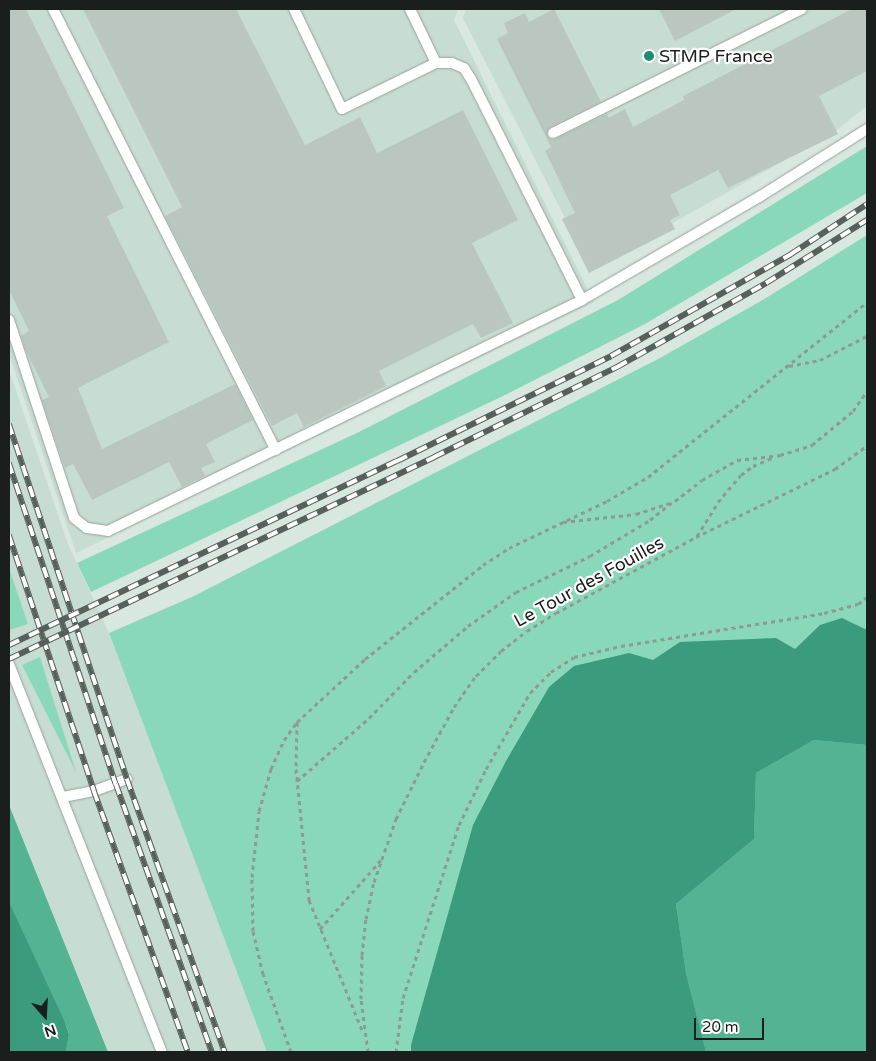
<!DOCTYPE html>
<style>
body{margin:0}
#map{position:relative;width:876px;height:1061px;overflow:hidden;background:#d9e7e1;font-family:"Varela Round",sans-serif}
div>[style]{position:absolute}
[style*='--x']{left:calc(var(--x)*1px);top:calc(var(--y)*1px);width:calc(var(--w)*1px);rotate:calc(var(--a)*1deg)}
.built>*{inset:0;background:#c7ddd3}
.green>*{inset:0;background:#89d8ba}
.forest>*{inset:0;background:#54b392}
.water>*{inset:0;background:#3b9c7d}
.building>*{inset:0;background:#bac7c1}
.path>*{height:3px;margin-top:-1.5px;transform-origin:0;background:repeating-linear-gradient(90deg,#8f9a95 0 4px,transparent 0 8px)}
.roads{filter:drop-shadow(0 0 1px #95a29c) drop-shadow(0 0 1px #95a29c)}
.service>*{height:10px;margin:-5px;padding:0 5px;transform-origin:5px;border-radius:5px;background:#fff}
.rail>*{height:5.5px;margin-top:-2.75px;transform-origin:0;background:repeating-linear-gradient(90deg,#fff 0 11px,#58605d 0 22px);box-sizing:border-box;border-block:1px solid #58605d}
.dots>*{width:14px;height:14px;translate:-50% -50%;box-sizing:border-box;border:2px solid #fff;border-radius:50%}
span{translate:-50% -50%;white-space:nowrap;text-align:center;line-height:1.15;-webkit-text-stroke:4.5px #fff;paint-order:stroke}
.poi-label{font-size:18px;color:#1a1f1d}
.left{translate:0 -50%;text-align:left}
.street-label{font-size:18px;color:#1a1f1d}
.frame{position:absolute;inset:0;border:10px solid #1a1f1d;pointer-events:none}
.north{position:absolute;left:20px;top:991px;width:50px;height:50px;-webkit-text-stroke:4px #fff;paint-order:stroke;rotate:161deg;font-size:14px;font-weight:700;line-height:20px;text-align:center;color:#1a1f1d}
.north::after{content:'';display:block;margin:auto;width:18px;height:22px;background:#1a1f1d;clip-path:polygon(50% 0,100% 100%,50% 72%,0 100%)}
.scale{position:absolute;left:694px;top:1018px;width:70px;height:22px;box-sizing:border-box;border:2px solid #1a1f1d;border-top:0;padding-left:6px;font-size:15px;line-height:18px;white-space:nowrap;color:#1a1f1d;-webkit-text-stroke:4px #fff;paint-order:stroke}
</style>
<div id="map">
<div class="built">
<i style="clip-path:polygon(9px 9px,458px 9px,454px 20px,594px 302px,76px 553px,9px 354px)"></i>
<i style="clip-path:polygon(466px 9px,867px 9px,867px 106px,833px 133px,591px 269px,463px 18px)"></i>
<i style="clip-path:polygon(9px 370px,68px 544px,109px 633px,267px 1052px,9px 1052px)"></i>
</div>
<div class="green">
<i style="clip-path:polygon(867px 146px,867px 193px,645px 324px,501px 397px,91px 592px,77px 563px,359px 432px,618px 300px)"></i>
<i style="clip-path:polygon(867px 235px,867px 1052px,267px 1052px,109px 633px,194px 596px,660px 358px,766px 298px)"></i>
<i style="clip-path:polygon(9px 568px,28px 624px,9px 630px)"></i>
<i style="clip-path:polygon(40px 657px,76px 772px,22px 665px)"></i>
</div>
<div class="forest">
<i style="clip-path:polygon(814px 740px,867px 745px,867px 1052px,706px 1052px,686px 973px,676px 904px,754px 839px,756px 773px)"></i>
<i style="clip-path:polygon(9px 805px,108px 1052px,66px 1052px,69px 1033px,9px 903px)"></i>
</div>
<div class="water">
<i style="clip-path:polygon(842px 618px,867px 630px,867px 745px,814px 740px,756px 773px,754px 839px,676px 904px,686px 973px,706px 1052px,411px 1052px,411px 1045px,473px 825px,506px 761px,549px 687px,574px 666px,629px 653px,653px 660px,680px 642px,776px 638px,795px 649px,820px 625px)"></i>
<i style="clip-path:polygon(9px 902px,63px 1018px,69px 1034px,66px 1052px,9px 1052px)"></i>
</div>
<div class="building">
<i style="clip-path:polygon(9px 9px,26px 9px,124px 208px,107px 216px,169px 342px,78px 388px,102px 449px,235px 384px,253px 420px,206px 444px,215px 462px,201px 468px,205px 476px,182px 487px,169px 462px,92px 500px,73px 464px,65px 468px,42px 400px,49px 397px,27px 353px,21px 336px,29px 331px,9px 290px)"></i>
<i style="clip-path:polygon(83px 9px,236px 9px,305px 145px,360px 117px,377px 153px,463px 110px,518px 220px,472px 243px,513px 323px,481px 338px,473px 324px,379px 371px,386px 386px,304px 427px,297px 413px,272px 426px,165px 216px,182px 207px)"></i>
<i style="clip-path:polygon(554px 9px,601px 102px,550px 127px,547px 136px,552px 140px,607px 114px,609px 118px,625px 109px,633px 127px,684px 100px,683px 96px,852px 9px,867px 9px,867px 71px,819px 96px,838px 134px,728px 188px,718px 170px,670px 195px,680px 215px,670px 220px,675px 229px,589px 273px,562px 219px,575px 213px,545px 151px,551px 147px,497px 39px,508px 33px,504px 23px,525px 13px,529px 22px)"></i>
<i style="clip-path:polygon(659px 9px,736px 9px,675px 41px)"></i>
</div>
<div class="path">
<i style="--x:789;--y:366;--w:32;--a:-11"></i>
<i style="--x:820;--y:360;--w:53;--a:-27.1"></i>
<i style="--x:780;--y:455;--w:34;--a:-17"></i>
<i style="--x:812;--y:445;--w:53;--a:-39.7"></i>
<i style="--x:853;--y:411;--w:24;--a:-55"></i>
<i style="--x:675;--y:501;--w:34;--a:-38"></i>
<i style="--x:702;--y:480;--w:40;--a:-29.7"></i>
<i style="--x:737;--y:460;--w:45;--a:-6.3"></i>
<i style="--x:563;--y:522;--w:73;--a:-6.3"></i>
<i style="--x:636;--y:514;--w:35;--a:-18"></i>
<i style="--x:697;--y:536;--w:40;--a:-58"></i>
<i style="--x:718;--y:502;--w:35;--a:-50"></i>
<i style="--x:741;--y:475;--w:15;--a:-37"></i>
<i style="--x:753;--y:466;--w:23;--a:-23"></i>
<i style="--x:297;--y:722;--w:47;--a:91.2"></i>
<i style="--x:296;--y:769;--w:132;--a:84.3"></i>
<i style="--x:309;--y:900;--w:143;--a:67.8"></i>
<i style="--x:297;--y:781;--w:96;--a:-41.2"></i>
<i style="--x:369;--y:718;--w:64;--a:-45.6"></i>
<i style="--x:414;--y:672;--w:71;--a:-40.4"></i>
<i style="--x:468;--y:626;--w:59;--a:-35.3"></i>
<i style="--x:516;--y:592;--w:82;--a:-25.9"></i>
<i style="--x:590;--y:556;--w:70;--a:-31"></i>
<i style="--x:650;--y:520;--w:32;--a:-39"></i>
<i style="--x:320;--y:929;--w:92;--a:-48.5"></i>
<i style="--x:291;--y:1052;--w:83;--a:-109.7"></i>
<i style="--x:263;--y:974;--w:44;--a:-103.1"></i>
<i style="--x:253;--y:931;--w:54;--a:-91.1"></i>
<i style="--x:252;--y:877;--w:66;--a:-83.9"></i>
<i style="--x:259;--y:811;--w:44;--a:-74.1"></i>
<i style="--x:271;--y:769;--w:32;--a:-66"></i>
<i style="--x:284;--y:740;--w:22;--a:-54"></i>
<i style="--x:297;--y:722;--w:93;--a:-42.8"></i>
<i style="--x:365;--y:659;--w:151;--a:-38.5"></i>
<i style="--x:483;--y:565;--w:31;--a:-33"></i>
<i style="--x:509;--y:548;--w:109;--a:-25.6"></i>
<i style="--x:607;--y:501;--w:48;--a:-30.3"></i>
<i style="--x:648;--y:477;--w:280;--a:-38.6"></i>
<i style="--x:368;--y:1052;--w:53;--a:-97.5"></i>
<i style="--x:361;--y:999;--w:44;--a:-88.7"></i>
<i style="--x:362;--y:955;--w:36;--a:-84"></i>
<i style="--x:366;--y:919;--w:38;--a:-78"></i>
<i style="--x:374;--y:882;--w:67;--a:-70.8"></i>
<i style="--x:396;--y:819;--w:64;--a:-63.8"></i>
<i style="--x:424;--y:762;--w:63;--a:-61.4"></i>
<i style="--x:454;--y:707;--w:38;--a:-55"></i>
<i style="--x:476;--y:676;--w:35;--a:-45"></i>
<i style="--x:501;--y:651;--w:33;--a:-38"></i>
<i style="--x:527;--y:631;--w:34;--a:-32"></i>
<i style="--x:556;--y:613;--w:159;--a:-28.5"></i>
<i style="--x:696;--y:537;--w:155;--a:-26.1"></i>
<i style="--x:835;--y:469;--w:39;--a:-36"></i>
<i style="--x:396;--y:1052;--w:54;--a:-82.6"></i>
<i style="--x:403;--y:998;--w:182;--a:-72.1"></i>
<i style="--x:459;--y:825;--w:62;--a:-64.3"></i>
<i style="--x:486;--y:769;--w:88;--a:-59.9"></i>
<i style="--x:530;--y:693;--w:30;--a:-45"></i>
<i style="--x:551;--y:672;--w:27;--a:-33"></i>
<i style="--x:574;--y:657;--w:48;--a:-13.2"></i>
<i style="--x:621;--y:646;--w:206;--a:-9.2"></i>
<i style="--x:824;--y:613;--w:35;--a:-15"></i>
<i style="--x:858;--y:604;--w:11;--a:-38"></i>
</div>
<div class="roads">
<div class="service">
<i style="--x:53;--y:9;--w:494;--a:63.2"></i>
<i style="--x:294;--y:9;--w:111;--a:64.4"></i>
<i style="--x:342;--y:109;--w:105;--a:-26.1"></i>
<i style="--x:410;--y:9;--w:60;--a:64.3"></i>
<i style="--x:436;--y:63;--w:16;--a:0"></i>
<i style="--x:452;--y:63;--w:13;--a:23"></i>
<i style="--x:464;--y:68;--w:13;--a:58"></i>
<i style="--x:471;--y:79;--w:247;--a:63.3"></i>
<i style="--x:553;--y:133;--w:278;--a:-26.5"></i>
<i style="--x:9;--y:320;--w:208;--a:71.8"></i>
<i style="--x:74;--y:518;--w:16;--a:38"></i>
<i style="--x:87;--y:528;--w:21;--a:8"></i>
<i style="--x:108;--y:531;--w:527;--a:-25.98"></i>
<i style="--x:582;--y:300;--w:205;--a:-30.2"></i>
<i style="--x:759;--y:197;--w:128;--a:-32.2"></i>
<i style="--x:9;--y:664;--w:417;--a:68.5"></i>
<i style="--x:63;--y:797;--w:32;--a:-11"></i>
<i style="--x:94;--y:791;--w:35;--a:-20"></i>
</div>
</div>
<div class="rail">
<i style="--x:9;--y:424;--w:374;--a:71.6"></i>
<i style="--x:127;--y:779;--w:290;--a:70.3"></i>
<i style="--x:9;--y:463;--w:338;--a:71.6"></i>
<i style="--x:116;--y:784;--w:285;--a:70.3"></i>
<i style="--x:9;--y:535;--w:270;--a:71.6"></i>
<i style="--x:94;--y:791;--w:277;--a:70.2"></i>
<i style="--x:9;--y:645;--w:429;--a:-25.4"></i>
<i style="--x:397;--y:461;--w:238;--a:-26.1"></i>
<i style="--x:611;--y:356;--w:207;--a:-29.5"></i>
<i style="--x:791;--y:254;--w:91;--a:-33.3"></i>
<i style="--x:9;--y:659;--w:471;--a:-25.4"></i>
<i style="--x:434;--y:457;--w:204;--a:-26.2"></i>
<i style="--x:617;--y:367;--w:171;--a:-29.4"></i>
<i style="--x:766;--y:283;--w:119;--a:-32"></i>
</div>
<div class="dots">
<i style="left:649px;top:56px;background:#1e8d6d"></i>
</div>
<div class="poi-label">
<span class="left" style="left:659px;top:56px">STMP France</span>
</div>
<div class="street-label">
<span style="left:589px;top:582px;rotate:-29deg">Le Tour des Fouilles</span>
</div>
<div class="frame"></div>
<div class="north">N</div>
<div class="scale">20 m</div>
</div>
